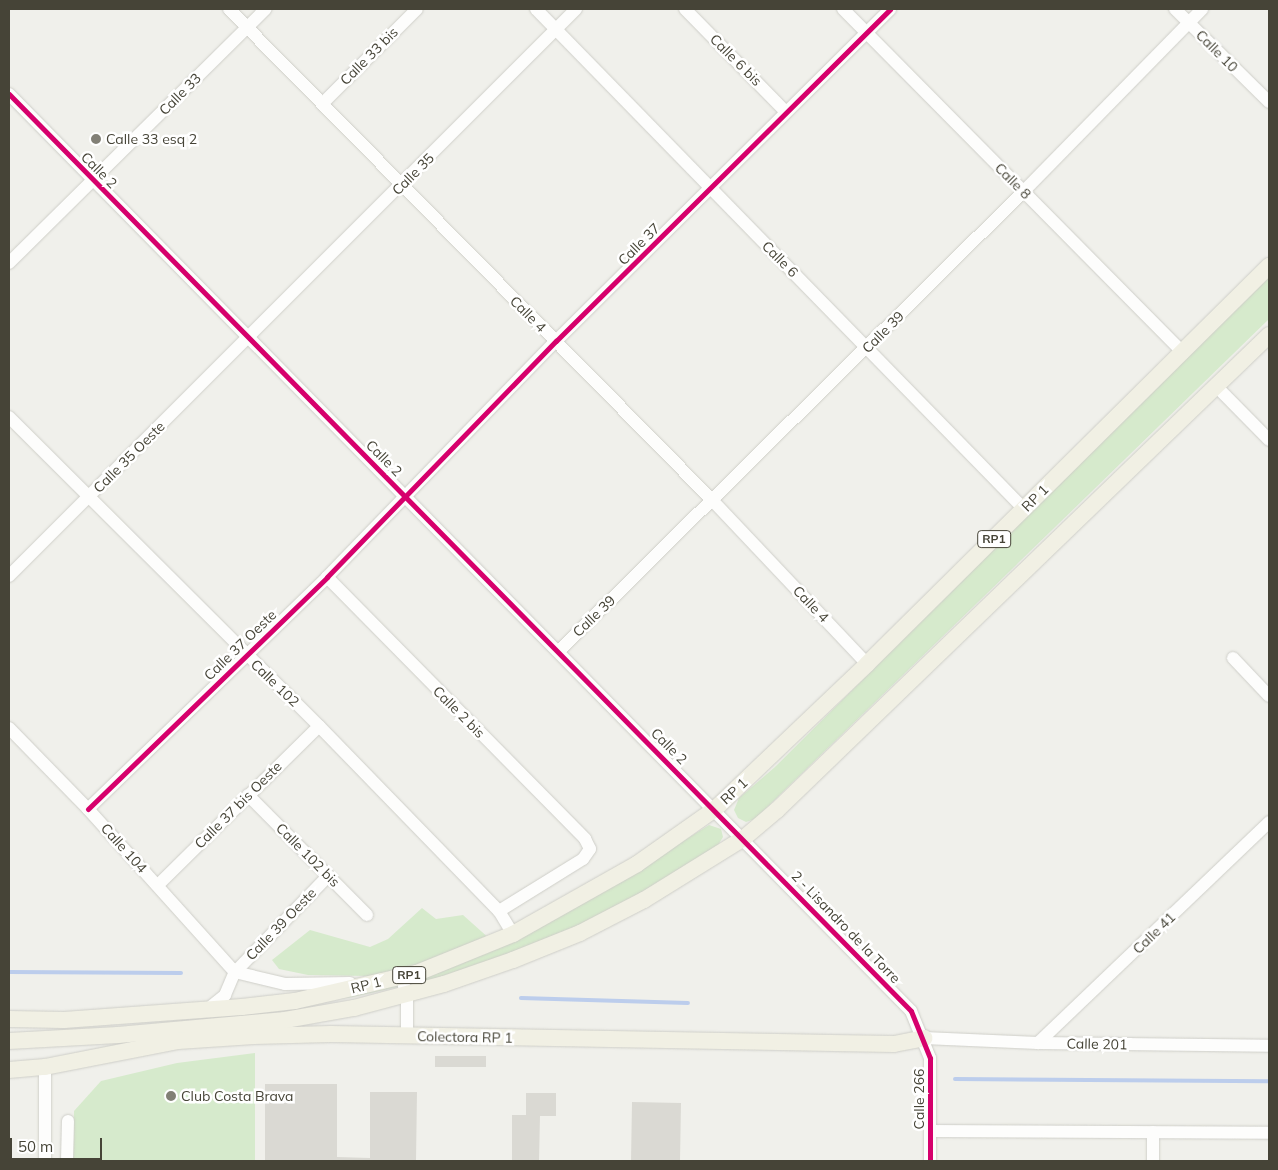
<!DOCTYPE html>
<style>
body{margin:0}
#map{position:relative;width:1278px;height:1170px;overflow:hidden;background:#f0f0eb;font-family:Mulish,sans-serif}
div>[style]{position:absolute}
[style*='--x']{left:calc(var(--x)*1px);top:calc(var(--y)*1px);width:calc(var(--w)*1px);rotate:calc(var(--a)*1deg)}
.green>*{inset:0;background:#d6eacc}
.stream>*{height:4px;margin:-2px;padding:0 2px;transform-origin:2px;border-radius:2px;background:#bccdec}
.building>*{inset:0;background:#dad9d3}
.roads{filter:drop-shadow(0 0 1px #cecec8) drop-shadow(0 0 1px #cecec8)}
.minor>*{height:12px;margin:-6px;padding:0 6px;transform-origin:6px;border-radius:6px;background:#fdfdfc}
.major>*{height:16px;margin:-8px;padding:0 8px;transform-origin:8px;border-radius:8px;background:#f1f0e4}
.cycleway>*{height:5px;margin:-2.5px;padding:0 2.5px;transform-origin:2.5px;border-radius:2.5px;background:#d6006c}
.dots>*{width:14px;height:14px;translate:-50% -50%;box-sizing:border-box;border:2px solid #fff;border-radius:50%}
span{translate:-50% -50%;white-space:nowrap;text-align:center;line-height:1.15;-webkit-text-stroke:5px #fff;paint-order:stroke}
.shield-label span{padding:1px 4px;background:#fff;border:1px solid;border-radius:4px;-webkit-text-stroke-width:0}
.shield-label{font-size:12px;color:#464437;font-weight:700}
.street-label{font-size:14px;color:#464437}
.poi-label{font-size:14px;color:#464437}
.left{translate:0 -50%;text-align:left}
.frame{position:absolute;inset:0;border:10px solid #464437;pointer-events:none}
.scale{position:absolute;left:10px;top:1138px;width:92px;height:22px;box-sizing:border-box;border:2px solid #464437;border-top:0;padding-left:6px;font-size:15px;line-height:18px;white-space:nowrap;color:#464437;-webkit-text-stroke:4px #fff;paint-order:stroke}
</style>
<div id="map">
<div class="green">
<i style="clip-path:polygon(1269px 275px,1269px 319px,755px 819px,746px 822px,738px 818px,734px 810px,739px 798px,775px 767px)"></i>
<i style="clip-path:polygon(709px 825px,721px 829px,723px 837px,718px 845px,661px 882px,577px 926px,513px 953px,437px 978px,353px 997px,302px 1003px,352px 991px,601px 892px)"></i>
<i style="clip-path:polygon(422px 908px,436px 919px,463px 915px,491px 940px,413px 967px,369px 976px,308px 975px,279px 969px,272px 960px,310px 930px,370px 947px,388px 939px)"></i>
<i style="clip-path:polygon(255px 1053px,255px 1161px,73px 1161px,74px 1111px,101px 1081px,177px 1063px)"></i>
</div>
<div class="stream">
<i style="--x:9;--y:972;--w:172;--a:0.3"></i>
<i style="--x:521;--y:998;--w:167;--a:1.7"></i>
<i style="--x:955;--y:1079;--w:314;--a:0.4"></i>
</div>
<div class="building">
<i style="clip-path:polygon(435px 1056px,486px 1056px,486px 1067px,435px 1067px)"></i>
<i style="clip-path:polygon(265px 1084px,337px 1084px,337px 1157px,370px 1158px,370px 1092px,417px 1092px,416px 1161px,265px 1161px)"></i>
<i style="clip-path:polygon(526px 1093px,556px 1093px,556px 1116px,540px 1116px,539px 1161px,512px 1161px,512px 1115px,526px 1115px)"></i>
<i style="clip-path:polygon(632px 1102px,681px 1103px,680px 1161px,631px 1161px)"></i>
</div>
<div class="roads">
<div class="minor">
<i style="--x:229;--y:9;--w:690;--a:45.47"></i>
<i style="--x:713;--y:501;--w:224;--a:46.6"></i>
<i style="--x:536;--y:9;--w:699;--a:45.7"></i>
<i style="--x:685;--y:9;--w:144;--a:45.6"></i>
<i style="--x:843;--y:9;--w:484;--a:45.3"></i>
<i style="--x:1175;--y:9;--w:132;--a:44.7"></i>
<i style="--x:9;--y:94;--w:1286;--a:45.47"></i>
<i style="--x:911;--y:1011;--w:51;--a:68"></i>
<i style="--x:930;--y:1058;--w:103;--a:90"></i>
<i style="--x:322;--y:104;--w:134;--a:-45"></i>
<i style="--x:9;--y:263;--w:361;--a:-44.7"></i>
<i style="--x:1217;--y:387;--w:74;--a:45.5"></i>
<i style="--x:9;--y:417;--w:438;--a:44.9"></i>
<i style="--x:319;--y:726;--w:258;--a:45.8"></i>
<i style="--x:499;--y:911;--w:27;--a:59"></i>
<i style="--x:9;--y:576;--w:802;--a:-45"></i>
<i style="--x:327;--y:577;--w:368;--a:45.4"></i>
<i style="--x:585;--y:839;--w:11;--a:63"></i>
<i style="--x:590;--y:849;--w:12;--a:125"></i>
<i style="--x:583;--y:859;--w:99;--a:148.2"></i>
<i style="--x:559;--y:651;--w:654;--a:-44.69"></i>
<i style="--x:1024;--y:191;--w:255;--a:-45.6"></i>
<i style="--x:1233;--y:658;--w:52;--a:46.5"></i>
<i style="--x:9;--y:728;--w:113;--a:45.7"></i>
<i style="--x:88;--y:809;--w:219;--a:48"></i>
<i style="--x:235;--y:972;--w:51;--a:13.5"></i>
<i style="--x:285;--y:984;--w:65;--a:-0.9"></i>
<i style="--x:248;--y:795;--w:169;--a:45.2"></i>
<i style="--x:88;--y:809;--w:333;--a:-44.1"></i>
<i style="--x:327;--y:577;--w:329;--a:-45.9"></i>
<i style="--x:556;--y:341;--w:471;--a:-44.8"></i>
<i style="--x:158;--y:885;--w:226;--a:-44.6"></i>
<i style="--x:404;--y:986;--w:9;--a:69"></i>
<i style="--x:407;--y:994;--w:42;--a:90"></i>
<i style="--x:208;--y:1009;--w:22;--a:-39"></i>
<i style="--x:225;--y:995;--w:25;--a:-67"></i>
<i style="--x:235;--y:972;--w:134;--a:-45.9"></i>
<i style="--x:924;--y:1038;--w:114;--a:2.5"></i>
<i style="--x:1038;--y:1043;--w:231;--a:0.7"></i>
<i style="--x:1038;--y:1043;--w:320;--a:-43.7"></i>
<i style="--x:45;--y:1067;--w:94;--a:90"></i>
<i style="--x:930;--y:1131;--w:339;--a:0.3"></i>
<i style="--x:67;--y:1161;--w:40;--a:-88.6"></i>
<i style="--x:1153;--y:1161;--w:29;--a:-90"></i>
</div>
<div class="major">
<i style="--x:9;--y:1019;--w:55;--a:1"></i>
<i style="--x:64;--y:1020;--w:178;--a:-4.2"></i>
<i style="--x:242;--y:1007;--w:53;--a:-6.5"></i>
<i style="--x:295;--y:1001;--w:89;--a:-12.9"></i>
<i style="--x:382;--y:981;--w:36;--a:-13"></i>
<i style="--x:417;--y:973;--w:104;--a:-22.1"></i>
<i style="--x:513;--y:934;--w:142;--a:-29.4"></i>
<i style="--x:637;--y:864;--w:95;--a:-35.2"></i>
<i style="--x:715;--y:809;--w:210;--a:-43.6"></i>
<i style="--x:867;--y:664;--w:566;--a:-44.71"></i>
<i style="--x:9;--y:1041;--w:109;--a:-3.2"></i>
<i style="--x:118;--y:1035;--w:168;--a:-5.1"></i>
<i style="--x:285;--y:1020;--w:70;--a:-9.9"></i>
<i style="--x:354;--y:1008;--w:93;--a:-14.9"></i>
<i style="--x:444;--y:984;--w:73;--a:-19.2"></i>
<i style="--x:513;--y:960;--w:72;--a:-21.9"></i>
<i style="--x:580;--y:933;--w:72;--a:-27.3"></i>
<i style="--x:644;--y:900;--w:118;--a:-31.8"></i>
<i style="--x:744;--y:838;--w:43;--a:-40.3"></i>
<i style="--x:777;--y:810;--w:684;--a:-43.99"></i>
<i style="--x:9;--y:1070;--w:36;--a:-5"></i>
<i style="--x:45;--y:1067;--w:136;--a:-11.1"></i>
<i style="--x:178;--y:1041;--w:76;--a:-3.8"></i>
<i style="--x:254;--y:1036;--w:77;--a:-1.5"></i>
<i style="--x:331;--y:1034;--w:563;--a:1.02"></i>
<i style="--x:894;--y:1044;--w:31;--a:-11"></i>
</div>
</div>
<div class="cycleway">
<i style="--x:9;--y:94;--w:1286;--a:45.47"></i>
<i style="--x:911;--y:1011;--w:51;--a:68"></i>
<i style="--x:930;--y:1058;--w:103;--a:90"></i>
<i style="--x:88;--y:809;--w:333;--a:-44.1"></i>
<i style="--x:327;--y:577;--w:329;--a:-45.9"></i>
<i style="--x:556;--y:341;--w:471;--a:-44.8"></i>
</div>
<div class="dots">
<i style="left:96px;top:139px;background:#828076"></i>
<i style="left:171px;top:1096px;background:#828076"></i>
</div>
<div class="shield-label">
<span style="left:994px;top:539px">RP1</span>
<span style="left:409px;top:975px">RP1</span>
</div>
<div class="street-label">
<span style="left:1217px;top:51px;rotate:45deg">Calle 10</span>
<span style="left:369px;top:56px;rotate:-45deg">Calle 33 bis</span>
<span style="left:736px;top:60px;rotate:45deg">Calle 6 bis</span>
<span style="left:180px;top:94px;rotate:-45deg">Calle 33</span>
<span style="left:99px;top:170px;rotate:45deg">Calle 2</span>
<span style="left:413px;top:174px;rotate:-45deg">Calle 35</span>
<span style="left:1013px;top:181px;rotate:45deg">Calle 8</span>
<span style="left:639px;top:244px;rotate:-45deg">Calle 37</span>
<span style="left:780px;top:259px;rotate:45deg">Calle 6</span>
<span style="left:528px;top:314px;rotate:45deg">Calle 4</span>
<span style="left:883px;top:332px;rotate:-45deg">Calle 39</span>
<span style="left:129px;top:457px;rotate:-45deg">Calle 35 Oeste</span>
<span style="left:384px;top:458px;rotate:45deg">Calle 2</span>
<span style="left:1035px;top:498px;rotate:-45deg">RP 1</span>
<span style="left:811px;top:604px;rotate:46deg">Calle 4</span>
<span style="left:594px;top:616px;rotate:-44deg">Calle 39</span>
<span style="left:240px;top:645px;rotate:-44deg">Calle 37 Oeste</span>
<span style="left:275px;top:683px;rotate:44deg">Calle 102</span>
<span style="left:459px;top:712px;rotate:45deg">Calle 2 bis</span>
<span style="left:669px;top:746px;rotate:45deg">Calle 2</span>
<span style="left:734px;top:791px;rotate:-43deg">RP 1</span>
<span style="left:238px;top:805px;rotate:-45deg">Calle 37 bis Oeste</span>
<span style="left:124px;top:848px;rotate:48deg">Calle 104</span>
<span style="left:308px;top:855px;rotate:45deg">Calle 102 bis</span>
<span style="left:281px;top:924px;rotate:-46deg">Calle 39 Oeste</span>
<span style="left:846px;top:927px;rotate:46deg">2 - Lisandro de la Torre</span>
<span style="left:1154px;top:933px;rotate:-44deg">Calle 41</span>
<span style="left:366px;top:985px;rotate:-14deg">RP 1</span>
<span style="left:465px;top:1037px;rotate:1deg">Colectora RP 1</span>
<span style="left:1097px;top:1044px;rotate:1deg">Calle 201</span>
<span style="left:919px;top:1099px;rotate:-90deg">Calle 266</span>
</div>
<div class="poi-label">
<span class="left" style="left:106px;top:139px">Calle 33 esq 2</span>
<span class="left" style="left:181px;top:1096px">Club Costa Brava</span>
</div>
<div class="frame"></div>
<div class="scale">50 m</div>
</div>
